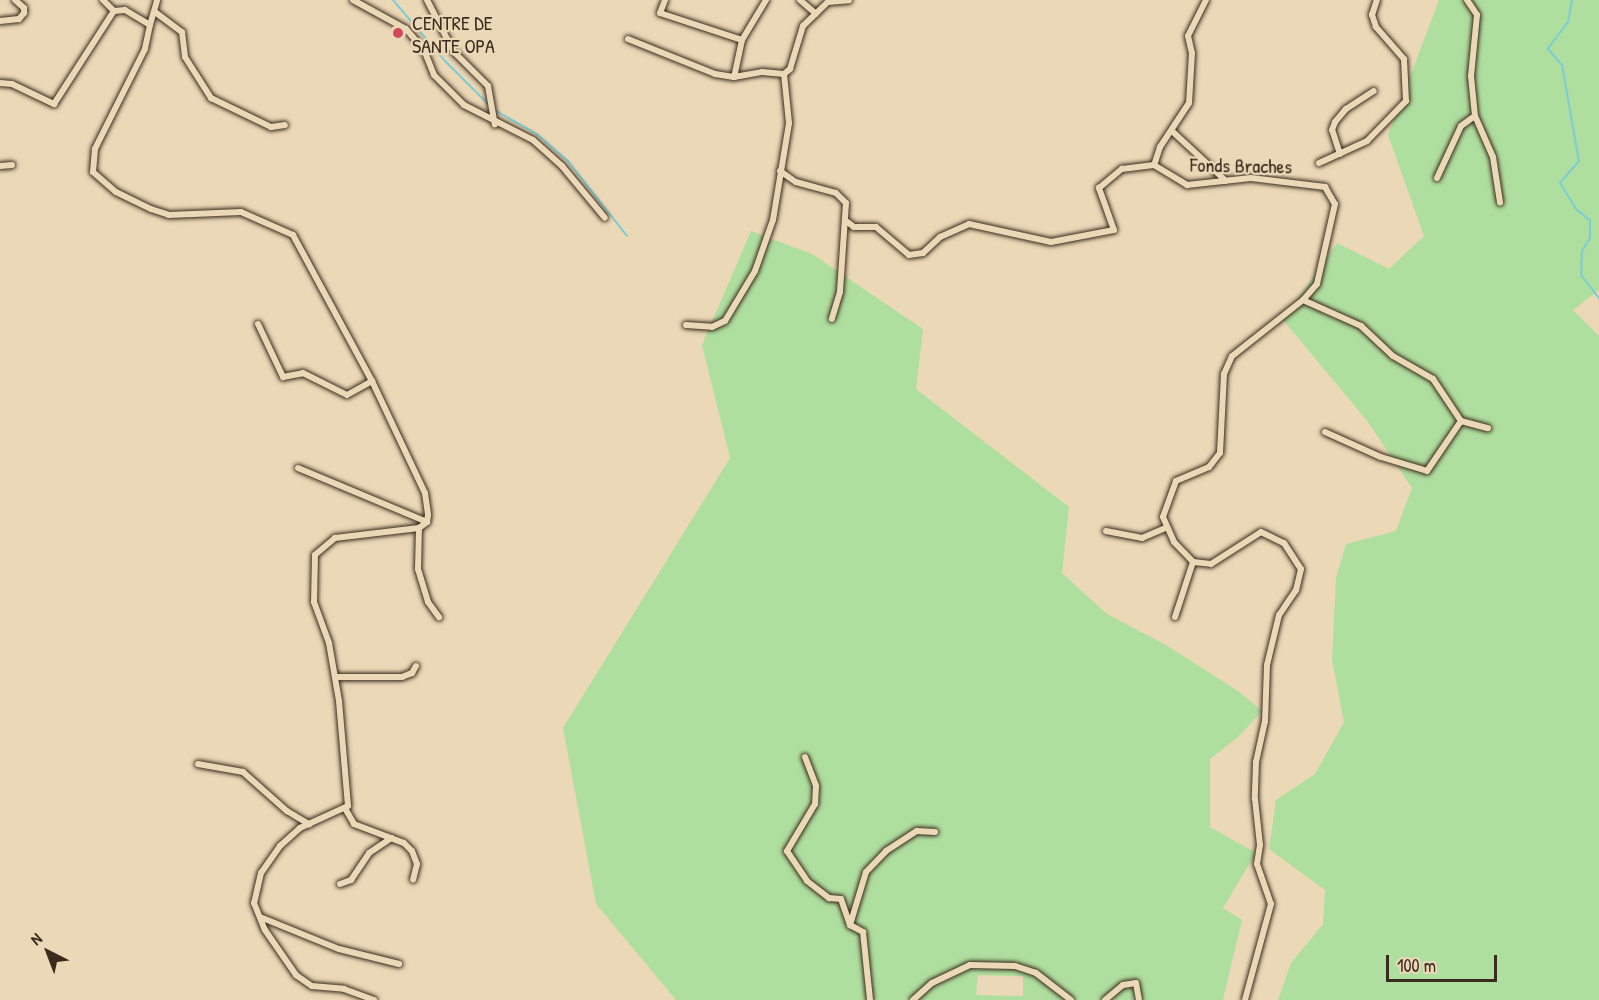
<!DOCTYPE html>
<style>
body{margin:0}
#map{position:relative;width:1599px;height:1000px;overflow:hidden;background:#ebd8b6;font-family:"Patrick Hand",sans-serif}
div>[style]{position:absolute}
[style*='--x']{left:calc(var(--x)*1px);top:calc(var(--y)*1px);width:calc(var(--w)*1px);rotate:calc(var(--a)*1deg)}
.green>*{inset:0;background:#afdf9e}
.stream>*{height:2px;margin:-1px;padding:0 1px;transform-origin:1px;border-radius:1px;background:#7ccdd4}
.roads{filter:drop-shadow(0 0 2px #3b2a1e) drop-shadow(0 0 2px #3b2a1e)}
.street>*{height:6px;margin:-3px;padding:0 3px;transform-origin:3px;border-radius:3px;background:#ebd8b6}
.dots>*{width:16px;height:16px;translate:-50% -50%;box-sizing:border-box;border:3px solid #ebd8b6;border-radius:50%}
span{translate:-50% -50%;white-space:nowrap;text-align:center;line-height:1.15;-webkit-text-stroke:4.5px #ebd8b6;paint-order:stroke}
.poi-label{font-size:20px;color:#3b2a1e}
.left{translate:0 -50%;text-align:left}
.street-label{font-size:20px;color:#3b2a1e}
.north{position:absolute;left:18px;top:922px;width:60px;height:60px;-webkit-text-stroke:4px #ebd8b6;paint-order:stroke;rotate:318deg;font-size:16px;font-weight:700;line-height:24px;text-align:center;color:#3b2a1e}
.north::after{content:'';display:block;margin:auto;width:21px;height:27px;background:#3b2a1e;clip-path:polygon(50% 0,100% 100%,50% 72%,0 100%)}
.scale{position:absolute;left:1386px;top:955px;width:111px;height:27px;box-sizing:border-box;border:3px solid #3b2a1e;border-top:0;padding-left:8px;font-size:18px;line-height:21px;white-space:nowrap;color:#3b2a1e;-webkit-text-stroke:4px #ebd8b6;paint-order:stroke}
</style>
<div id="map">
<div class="green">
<i style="clip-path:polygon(1439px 0,1599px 0,1599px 290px,1573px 310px,1599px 336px,1599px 1000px,1278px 1000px,1291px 963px,1323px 924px,1325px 890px,1269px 849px,1276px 800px,1315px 774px,1344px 722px,1332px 660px,1336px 578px,1346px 544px,1396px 531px,1412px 488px,1368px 422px,1283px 320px,1337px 243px,1389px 269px,1424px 236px,1388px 135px)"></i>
<i style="clip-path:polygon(evenodd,751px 231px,812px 254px,923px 329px,916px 389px,1069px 507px,1062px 573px,1107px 614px,1166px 645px,1238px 691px,1262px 711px,1238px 737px,1210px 759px,1210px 827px,1256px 853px,1223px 908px,1242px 920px,1223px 1000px,676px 1000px,596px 904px,563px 728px,730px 458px,702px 345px,751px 231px,978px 975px,1023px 976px,1023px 996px,976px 995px,978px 975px)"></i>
</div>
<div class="stream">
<i style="--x:393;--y:0;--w:80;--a:49.6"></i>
<i style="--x:445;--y:61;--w:62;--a:45"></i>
<i style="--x:1572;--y:0;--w:22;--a:100"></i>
<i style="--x:1568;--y:22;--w:34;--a:127"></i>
<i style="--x:1548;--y:49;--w:21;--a:49"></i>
<i style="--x:1562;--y:65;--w:97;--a:80"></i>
<i style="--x:1579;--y:161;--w:29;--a:131"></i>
<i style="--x:1560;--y:183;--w:32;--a:58"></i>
<i style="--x:1577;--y:210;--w:16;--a:38"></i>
<i style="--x:1590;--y:220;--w:18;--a:90"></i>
<i style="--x:1590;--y:238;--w:15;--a:122"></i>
<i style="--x:1582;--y:251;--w:24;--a:92"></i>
<i style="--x:1581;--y:275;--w:29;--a:52"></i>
<i style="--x:496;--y:111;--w:47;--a:29.3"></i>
<i style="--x:537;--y:134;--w:41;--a:41.1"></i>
<i style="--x:568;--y:161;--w:95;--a:51.8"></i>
</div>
<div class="roads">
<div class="street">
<i style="--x:103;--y:0;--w:16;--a:45"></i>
<i style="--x:114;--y:11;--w:11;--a:-5"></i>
<i style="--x:125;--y:10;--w:29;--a:31"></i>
<i style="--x:150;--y:25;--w:25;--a:102"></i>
<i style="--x:145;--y:49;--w:112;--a:116.6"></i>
<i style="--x:95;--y:149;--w:23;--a:95"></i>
<i style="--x:93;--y:172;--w:30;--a:41"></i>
<i style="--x:116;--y:192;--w:39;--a:26"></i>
<i style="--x:151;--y:209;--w:19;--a:18"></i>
<i style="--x:169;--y:215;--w:72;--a:-2.4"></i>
<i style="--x:241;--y:212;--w:57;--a:23.9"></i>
<i style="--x:293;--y:235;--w:166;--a:61.6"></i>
<i style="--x:372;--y:381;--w:124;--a:64.7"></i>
<i style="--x:425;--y:493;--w:22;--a:82"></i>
<i style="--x:428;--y:515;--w:7;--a:98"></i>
<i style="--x:427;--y:522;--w:10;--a:143"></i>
<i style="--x:419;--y:528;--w:85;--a:173.2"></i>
<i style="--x:335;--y:538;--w:26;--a:140"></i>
<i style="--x:315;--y:555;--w:47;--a:91.2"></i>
<i style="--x:314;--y:602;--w:44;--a:69.9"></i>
<i style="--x:329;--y:643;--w:59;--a:80.2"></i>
<i style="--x:339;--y:701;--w:105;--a:85.1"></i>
<i style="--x:348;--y:806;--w:53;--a:155.4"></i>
<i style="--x:300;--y:828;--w:27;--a:138"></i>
<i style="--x:280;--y:846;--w:33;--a:125"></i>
<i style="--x:261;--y:873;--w:31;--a:103"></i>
<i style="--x:254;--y:903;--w:29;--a:68"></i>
<i style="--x:265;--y:930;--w:55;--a:55.4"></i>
<i style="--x:296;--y:975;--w:19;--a:35"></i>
<i style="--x:312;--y:986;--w:32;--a:5"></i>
<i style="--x:344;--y:989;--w:32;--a:20"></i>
<i style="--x:353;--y:0;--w:60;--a:28.7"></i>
<i style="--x:406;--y:29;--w:28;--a:49"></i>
<i style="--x:424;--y:50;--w:27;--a:68"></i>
<i style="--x:434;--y:75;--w:42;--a:45"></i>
<i style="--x:464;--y:105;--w:77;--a:26.9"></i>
<i style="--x:533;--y:140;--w:39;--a:42"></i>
<i style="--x:562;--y:166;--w:67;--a:50.4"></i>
<i style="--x:427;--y:0;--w:59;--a:62.6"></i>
<i style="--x:454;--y:52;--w:48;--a:45"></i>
<i style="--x:488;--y:86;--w:39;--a:80"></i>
<i style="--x:665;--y:0;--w:14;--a:111"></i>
<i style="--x:660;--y:13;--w:86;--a:18.2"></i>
<i style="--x:742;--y:40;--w:38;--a:102"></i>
<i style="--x:734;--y:77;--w:28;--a:-10"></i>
<i style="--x:762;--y:72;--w:22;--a:5"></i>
<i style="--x:784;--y:74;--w:8;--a:-40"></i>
<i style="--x:790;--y:69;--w:45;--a:-73.2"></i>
<i style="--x:803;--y:26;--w:35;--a:-44"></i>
<i style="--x:828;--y:2;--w:21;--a:-5"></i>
<i style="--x:800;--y:0;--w:21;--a:41"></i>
<i style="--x:1206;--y:0;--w:40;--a:116.6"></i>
<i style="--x:1188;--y:36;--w:17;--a:77"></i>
<i style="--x:1192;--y:53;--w:50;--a:93.4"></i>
<i style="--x:1189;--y:103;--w:53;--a:123.4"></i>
<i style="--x:1160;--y:147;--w:19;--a:108"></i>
<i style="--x:1154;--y:165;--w:39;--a:31"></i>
<i style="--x:1187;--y:185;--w:64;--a:-6.2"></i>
<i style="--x:1251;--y:178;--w:75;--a:6.9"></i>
<i style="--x:1325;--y:187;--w:20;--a:60"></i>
<i style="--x:1335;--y:204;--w:82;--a:102.7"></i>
<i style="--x:1317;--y:284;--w:21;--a:131"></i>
<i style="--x:1303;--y:300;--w:90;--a:141.7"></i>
<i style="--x:1232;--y:356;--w:20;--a:114"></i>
<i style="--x:1224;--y:374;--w:79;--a:92.9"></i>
<i style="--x:1220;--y:453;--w:18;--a:128"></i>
<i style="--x:1209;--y:467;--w:36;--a:157"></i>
<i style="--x:1176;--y:481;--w:38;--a:110"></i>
<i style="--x:1163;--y:517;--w:27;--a:66"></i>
<i style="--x:1174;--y:542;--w:28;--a:46"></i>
<i style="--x:1193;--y:562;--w:18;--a:6"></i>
<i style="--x:1211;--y:564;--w:59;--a:-32.6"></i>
<i style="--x:1261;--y:532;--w:25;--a:26"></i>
<i style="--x:1284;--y:543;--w:31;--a:57"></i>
<i style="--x:1301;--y:569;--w:22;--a:103"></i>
<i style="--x:1296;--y:590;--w:30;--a:124"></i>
<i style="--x:1279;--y:615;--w:51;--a:103.5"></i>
<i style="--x:1267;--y:665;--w:56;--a:92"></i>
<i style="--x:1265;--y:721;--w:42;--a:102.4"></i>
<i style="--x:1256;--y:762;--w:37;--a:92"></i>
<i style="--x:1255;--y:799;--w:46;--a:83.8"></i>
<i style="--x:1260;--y:845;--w:19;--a:99"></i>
<i style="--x:1257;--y:864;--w:42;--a:70.7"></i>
<i style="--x:1271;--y:904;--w:99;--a:105.2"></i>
<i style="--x:1467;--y:0;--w:18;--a:56"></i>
<i style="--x:1477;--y:15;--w:61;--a:95.6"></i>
<i style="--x:1471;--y:76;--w:40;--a:84.3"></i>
<i style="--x:1475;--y:116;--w:45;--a:66.3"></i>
<i style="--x:1493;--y:157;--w:46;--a:81.2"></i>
<i style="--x:155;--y:12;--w:34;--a:37"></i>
<i style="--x:182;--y:32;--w:25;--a:83"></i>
<i style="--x:185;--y:57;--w:49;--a:57.6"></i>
<i style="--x:211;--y:98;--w:67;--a:25.8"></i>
<i style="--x:271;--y:127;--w:14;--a:-8"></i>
<i style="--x:0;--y:21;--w:19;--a:-6"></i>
<i style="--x:19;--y:19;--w:8;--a:-50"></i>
<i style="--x:24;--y:13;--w:5;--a:-90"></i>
<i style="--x:24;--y:8;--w:12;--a:-138"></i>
<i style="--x:150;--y:25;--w:26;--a:-74"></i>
<i style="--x:628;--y:39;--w:94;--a:21.9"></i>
<i style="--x:715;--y:74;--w:19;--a:9"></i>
<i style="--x:742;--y:40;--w:47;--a:-59"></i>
<i style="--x:0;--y:83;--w:12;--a:5"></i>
<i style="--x:12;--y:84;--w:47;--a:25.5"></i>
<i style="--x:54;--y:104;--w:111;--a:-57.2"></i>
<i style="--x:1173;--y:132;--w:72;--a:42.8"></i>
<i style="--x:1340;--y:154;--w:25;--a:-108"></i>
<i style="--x:1332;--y:130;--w:9;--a:-69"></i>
<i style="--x:1335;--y:122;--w:17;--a:-50"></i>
<i style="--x:1346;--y:109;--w:33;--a:-33"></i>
<i style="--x:1319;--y:163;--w:53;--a:-24.6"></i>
<i style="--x:1367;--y:141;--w:56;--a:-45.7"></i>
<i style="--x:1406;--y:101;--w:42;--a:-92.7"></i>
<i style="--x:1404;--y:59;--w:43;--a:-131.2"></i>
<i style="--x:1376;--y:27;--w:13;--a:-108"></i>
<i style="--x:1372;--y:15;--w:16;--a:-72"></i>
<i style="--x:0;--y:166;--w:12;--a:-5"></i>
<i style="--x:780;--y:171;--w:19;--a:35"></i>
<i style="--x:796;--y:182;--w:41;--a:15.4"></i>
<i style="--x:836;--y:193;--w:14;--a:45"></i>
<i style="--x:846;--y:203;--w:89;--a:93.9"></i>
<i style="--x:840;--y:292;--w:28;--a:107"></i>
<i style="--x:1437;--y:178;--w:57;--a:-65.2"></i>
<i style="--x:1461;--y:126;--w:17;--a:-36"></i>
<i style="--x:846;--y:221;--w:10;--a:37"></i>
<i style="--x:854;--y:227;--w:22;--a:0"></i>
<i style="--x:876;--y:227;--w:43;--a:40.3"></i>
<i style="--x:909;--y:255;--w:14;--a:-8"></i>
<i style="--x:923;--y:253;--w:23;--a:-43"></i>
<i style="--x:940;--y:237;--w:32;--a:-24"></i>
<i style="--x:969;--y:224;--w:84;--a:12.4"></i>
<i style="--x:1051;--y:242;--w:64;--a:-10.8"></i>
<i style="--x:1114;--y:230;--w:45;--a:-109.7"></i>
<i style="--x:1099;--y:188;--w:30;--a:-40"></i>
<i style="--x:1122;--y:169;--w:32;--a:-7"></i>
<i style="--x:1303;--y:300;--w:64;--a:24.1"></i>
<i style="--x:1361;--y:326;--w:44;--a:43.2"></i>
<i style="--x:1393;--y:356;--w:46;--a:29.9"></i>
<i style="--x:1433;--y:379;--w:50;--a:56.3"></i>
<i style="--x:1461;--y:421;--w:28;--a:15"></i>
<i style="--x:258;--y:324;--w:59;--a:64.7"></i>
<i style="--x:283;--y:377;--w:20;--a:-11"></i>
<i style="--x:303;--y:373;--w:49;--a:26.6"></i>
<i style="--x:347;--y:395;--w:29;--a:-29"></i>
<i style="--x:686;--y:325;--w:26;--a:4"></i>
<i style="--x:712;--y:327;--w:14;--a:-25"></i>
<i style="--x:725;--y:321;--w:58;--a:-59"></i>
<i style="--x:755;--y:271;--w:54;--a:-70.6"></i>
<i style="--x:773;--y:220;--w:98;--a:-80.6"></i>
<i style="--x:789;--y:123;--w:49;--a:-95.8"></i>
<i style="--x:1325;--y:432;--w:61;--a:24.1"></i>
<i style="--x:1381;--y:457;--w:48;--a:16.9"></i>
<i style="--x:1427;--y:471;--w:60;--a:-55.8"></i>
<i style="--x:298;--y:468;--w:140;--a:22.7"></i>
<i style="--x:419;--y:528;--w:41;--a:91.4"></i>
<i style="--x:418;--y:569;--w:34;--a:73"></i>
<i style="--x:428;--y:602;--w:19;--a:54"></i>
<i style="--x:1106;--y:531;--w:37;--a:11"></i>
<i style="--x:1142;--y:538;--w:26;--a:-23"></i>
<i style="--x:1175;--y:617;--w:58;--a:-71.9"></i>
<i style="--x:335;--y:677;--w:67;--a:0"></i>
<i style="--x:402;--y:677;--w:11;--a:-22"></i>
<i style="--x:412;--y:673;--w:8;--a:-60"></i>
<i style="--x:805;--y:757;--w:31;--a:69"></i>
<i style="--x:816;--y:786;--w:18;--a:93"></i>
<i style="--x:815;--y:804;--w:55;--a:120.8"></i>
<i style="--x:787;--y:851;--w:36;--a:56"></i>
<i style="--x:807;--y:881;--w:28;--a:38"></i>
<i style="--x:829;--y:898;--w:12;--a:5"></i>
<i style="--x:841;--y:899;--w:28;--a:71"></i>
<i style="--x:850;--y:925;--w:15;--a:28"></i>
<i style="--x:863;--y:932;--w:68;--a:84.1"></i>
<i style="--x:198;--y:764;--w:46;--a:10.1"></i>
<i style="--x:243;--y:772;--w:59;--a:41.6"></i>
<i style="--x:287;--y:811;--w:26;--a:31"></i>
<i style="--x:346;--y:810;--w:16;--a:60"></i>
<i style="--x:354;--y:824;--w:53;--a:20.8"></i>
<i style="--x:404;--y:843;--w:11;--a:45"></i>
<i style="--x:412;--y:851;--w:14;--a:69"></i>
<i style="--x:417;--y:864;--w:16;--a:104"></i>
<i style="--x:340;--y:884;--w:12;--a:-20"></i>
<i style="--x:351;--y:880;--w:32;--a:-56"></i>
<i style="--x:369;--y:853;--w:27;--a:-34"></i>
<i style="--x:260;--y:917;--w:85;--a:22.1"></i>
<i style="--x:339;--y:949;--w:62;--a:14"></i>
<i style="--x:850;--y:925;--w:55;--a:-73.2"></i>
<i style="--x:866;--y:872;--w:29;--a:-46"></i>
<i style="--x:886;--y:851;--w:37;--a:-33"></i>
<i style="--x:917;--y:831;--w:18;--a:3"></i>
<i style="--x:913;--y:1000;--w:25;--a:-42"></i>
<i style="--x:932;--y:983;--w:42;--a:-25.3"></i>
<i style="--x:970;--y:965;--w:45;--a:1.3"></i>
<i style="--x:1015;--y:966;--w:22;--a:18"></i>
<i style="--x:1036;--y:973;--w:44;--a:37.6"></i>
<i style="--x:1105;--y:1000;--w:23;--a:-40"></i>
<i style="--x:1123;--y:985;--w:13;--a:-9"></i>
<i style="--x:1136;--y:983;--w:17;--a:80"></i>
</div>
</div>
<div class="dots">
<i style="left:398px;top:33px;background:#d1495b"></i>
</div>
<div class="poi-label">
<span class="left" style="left:412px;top:34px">CENTRE DE<br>SANTE OPA</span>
</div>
<div class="street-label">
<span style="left:1241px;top:165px;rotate:1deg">Fonds Braches</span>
</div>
<div class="north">N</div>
<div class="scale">100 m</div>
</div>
